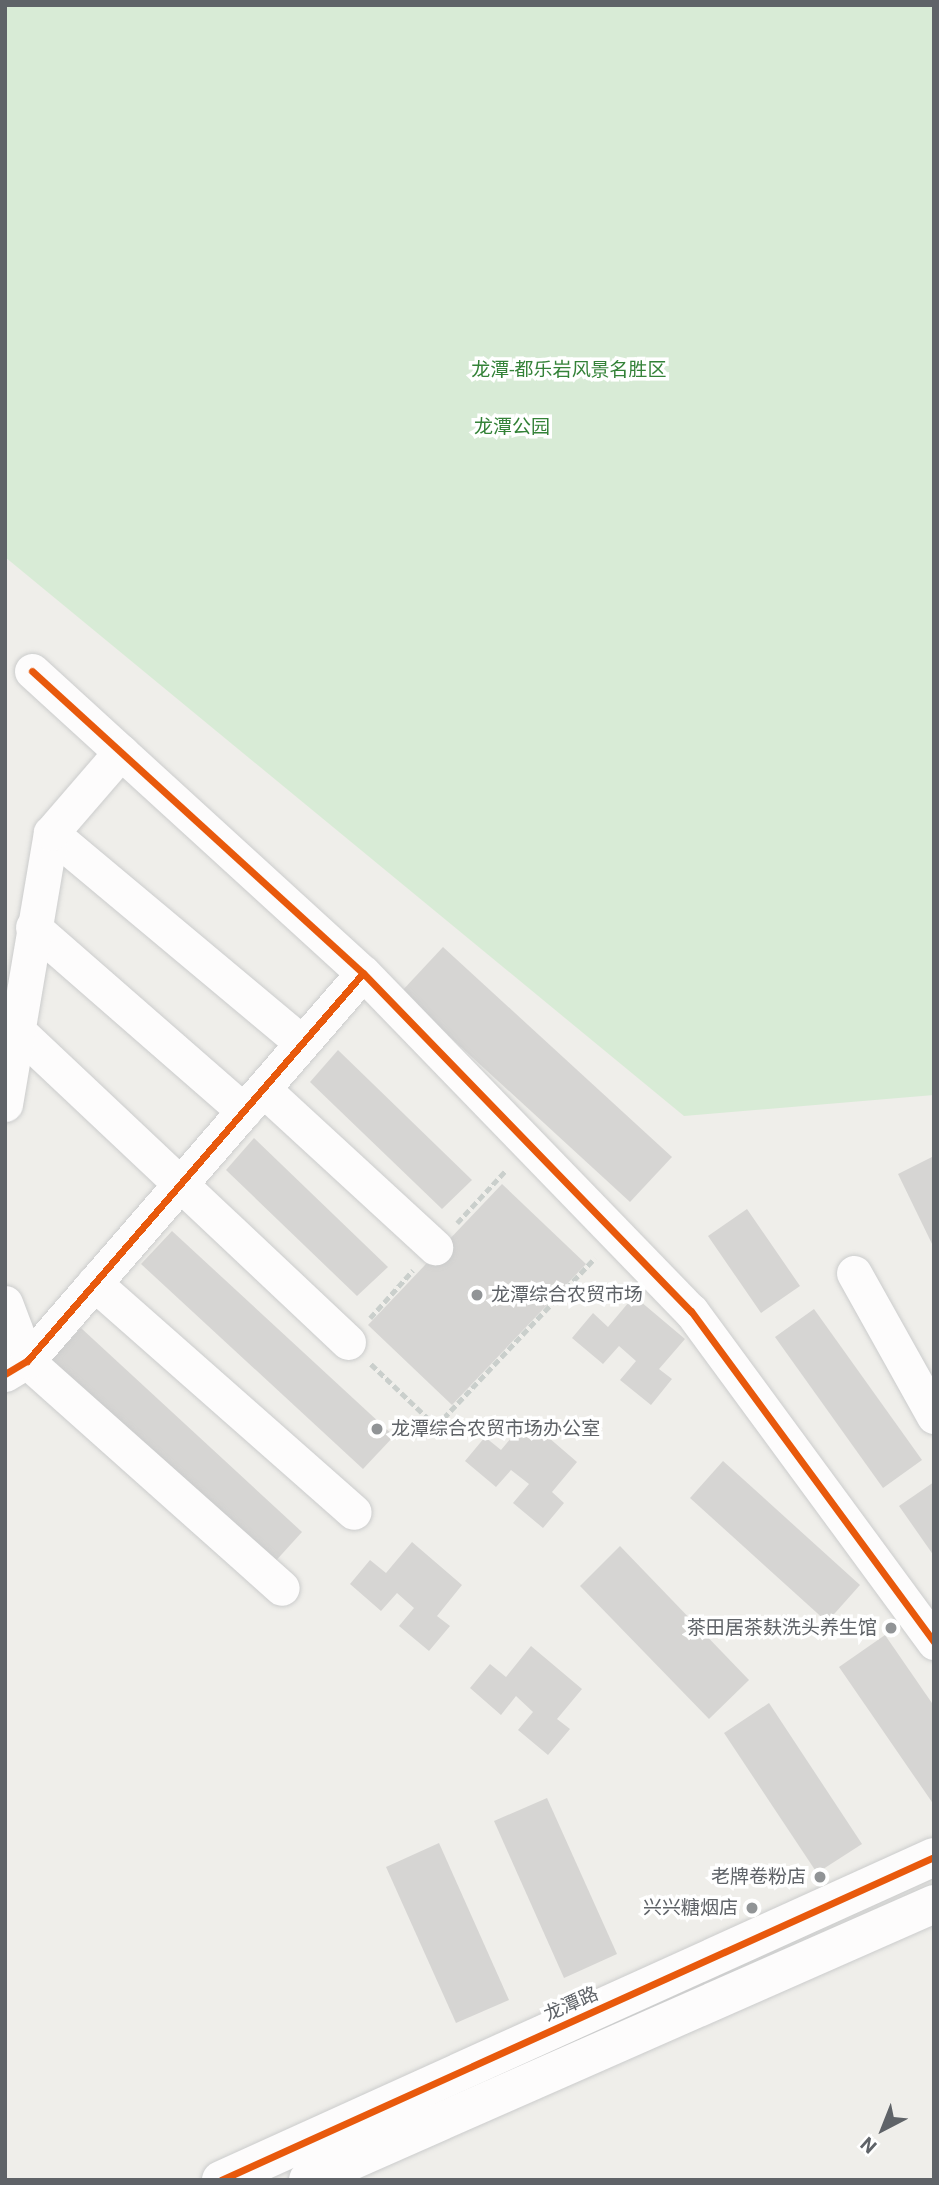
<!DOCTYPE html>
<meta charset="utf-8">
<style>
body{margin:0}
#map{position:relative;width:939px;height:2185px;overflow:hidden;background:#efeeea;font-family:Roboto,"Noto Sans SC",sans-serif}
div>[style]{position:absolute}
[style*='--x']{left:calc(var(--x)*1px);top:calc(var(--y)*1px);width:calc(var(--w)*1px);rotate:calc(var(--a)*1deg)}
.green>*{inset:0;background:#d8ebd6}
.building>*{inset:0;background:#d6d5d3}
.path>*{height:4.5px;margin-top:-2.25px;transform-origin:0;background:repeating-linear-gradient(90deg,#cacfcc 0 7px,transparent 0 10.5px)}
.roads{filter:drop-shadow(0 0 2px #cbcccc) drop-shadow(0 0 2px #cbcccc)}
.street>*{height:35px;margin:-17.5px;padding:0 17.5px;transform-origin:17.5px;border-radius:17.5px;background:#fdfcfc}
.secondary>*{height:38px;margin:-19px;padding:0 19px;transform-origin:19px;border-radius:19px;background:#fdfcfc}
.cycleway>*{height:7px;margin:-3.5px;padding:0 3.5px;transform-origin:3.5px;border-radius:3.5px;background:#e8590c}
.dots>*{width:19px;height:19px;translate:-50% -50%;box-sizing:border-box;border:4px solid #fff;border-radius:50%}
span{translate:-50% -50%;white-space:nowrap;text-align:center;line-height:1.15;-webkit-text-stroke:7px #fff;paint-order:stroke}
.park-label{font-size:19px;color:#348238}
.poi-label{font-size:19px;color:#5f6368}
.left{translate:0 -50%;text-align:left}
.right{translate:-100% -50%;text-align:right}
.street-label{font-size:19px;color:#5f6368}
.frame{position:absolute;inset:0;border:7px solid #5f6368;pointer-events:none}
.north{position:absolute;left:848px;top:2094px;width:70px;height:70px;-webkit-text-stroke:5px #fff;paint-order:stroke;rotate:222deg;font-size:19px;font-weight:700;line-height:28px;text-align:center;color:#5f6368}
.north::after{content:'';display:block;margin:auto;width:24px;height:32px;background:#5f6368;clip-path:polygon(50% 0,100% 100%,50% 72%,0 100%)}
</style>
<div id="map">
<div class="green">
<i style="clip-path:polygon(5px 5px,934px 5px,934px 1095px,684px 1116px,5px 557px)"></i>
</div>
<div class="building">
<i style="clip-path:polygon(443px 947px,672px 1157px,630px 1202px,401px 992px)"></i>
<i style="clip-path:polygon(338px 1050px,472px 1180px,442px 1209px,310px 1082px)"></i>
<i style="clip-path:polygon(254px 1138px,388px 1267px,357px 1296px,226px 1170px)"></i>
<i style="clip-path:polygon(934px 1156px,934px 1248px,898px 1174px)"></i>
<i style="clip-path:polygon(502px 1184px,586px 1264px,452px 1405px,368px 1325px)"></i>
<i style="clip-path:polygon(747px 1209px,800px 1286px,761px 1313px,708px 1236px)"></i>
<i style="clip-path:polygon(172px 1231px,394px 1436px,363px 1469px,141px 1264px)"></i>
<i style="clip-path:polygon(634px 1296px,685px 1339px,659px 1369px,672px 1379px,651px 1405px,620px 1380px,636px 1361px,619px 1346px,603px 1364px,572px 1338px,593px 1313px,608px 1327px)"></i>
<i style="clip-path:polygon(814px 1309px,922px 1460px,883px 1488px,775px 1337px)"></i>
<i style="clip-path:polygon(81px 1328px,302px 1532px,272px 1565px,50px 1361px)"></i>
<i style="clip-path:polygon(527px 1419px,577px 1462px,552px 1492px,564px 1503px,543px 1528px,513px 1503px,529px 1484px,511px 1470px,496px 1487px,465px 1461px,485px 1437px,501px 1450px)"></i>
<i style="clip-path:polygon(723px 1461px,860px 1585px,827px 1622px,690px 1498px)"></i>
<i style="clip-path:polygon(934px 1482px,934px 1556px,899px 1506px)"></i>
<i style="clip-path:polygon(412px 1542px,462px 1585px,437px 1616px,450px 1626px,429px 1651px,399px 1626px,414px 1608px,397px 1593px,381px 1611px,350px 1584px,370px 1560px,386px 1573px)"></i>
<i style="clip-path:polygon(620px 1546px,749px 1680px,709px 1719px,580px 1586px)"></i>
<i style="clip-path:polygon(885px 1635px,934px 1706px,934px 1805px,839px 1667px)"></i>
<i style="clip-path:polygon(531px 1646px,582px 1689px,557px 1719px,570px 1729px,548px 1755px,518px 1730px,533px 1712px,516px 1696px,501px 1715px,470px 1688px,490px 1664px,506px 1677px)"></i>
<i style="clip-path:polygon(769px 1703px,862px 1844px,817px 1873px,724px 1733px)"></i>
<i style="clip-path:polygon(547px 1798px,617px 1954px,564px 1978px,494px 1821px)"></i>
<i style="clip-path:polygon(439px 1843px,509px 2000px,456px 2023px,386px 1867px)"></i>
</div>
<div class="path">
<i style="--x:457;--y:1223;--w:72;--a:-47.2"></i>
<i style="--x:370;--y:1318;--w:64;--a:-48.1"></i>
<i style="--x:371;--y:1364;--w:90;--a:43.6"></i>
<i style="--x:436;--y:1426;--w:231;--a:-46.6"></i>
</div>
<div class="roads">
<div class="street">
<i style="--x:32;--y:671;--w:448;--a:42.4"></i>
<i style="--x:363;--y:973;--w:471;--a:45.9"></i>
<i style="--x:691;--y:1311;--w:411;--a:53.7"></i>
<i style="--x:51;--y:833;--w:327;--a:39.9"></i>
<i style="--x:33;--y:927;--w:280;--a:41.1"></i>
<i style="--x:19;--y:1032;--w:452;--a:43.3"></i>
<i style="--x:263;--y:1089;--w:234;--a:42.6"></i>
<i style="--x:5;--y:1104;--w:275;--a:-80.4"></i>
<i style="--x:51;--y:833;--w:107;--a:-49.2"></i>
<i style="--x:854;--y:1273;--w:164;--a:60.8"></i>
<i style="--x:94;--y:1283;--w:346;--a:41.4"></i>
<i style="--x:5;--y:1303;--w:62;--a:69.2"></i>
<i style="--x:27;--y:1361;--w:341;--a:41.7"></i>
<i style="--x:5;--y:1374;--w:26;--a:-31"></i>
<i style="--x:27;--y:1361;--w:513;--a:-49.11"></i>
</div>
<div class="secondary">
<i style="--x:221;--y:2180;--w:783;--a:-24.37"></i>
<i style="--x:308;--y:2180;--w:684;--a:-23.79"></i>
</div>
</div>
<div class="cycleway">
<i style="--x:32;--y:671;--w:448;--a:42.4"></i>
<i style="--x:363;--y:973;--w:471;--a:45.9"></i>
<i style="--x:691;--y:1311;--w:411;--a:53.7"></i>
<i style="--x:5;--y:1374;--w:26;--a:-31"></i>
<i style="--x:27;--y:1361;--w:513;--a:-49.11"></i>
<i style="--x:221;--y:2180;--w:783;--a:-24.37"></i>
</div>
<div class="dots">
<i style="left:477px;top:1295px;background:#919496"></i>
<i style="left:377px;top:1429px;background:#919496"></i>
<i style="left:891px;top:1628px;background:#919496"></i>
<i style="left:820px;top:1877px;background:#919496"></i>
<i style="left:752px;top:1908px;background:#919496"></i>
</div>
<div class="park-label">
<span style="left:569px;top:370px">龙潭-都乐岩风景名胜区</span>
<span style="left:512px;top:427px">龙潭公园</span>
</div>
<div class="poi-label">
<span class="left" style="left:491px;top:1295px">龙潭综合农贸市场</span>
<span class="left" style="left:391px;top:1429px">龙潭综合农贸市场办公室</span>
<span class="right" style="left:877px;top:1628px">茶田居茶麸洗头养生馆</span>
<span class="right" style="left:806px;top:1877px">老牌卷粉店</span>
<span class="right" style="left:738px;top:1908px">兴兴糖烟店</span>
</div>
<div class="street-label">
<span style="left:571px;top:2004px;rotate:-24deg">龙潭路</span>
</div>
<div class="frame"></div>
<div class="north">N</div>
</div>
